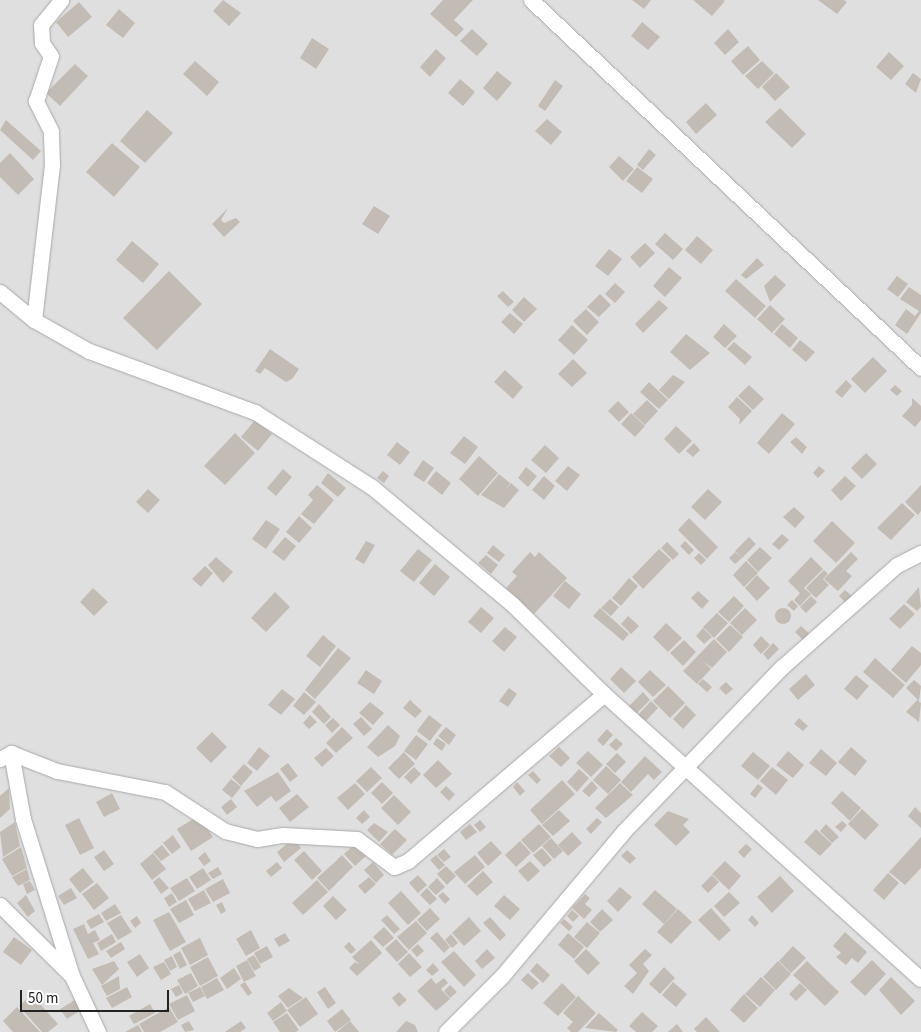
<!DOCTYPE html>
<style>
body{margin:0}
#map{position:relative;width:921px;height:1032px;overflow:hidden;background:#f2f0e8;font-family:"Source Sans 3",sans-serif}
div>[style]{position:absolute}
[style*='--x']{left:calc(var(--x)*1px);top:calc(var(--y)*1px);width:calc(var(--w)*1px);rotate:calc(var(--a)*1deg)}
.residential>*{inset:0;background:#e0dfdf}
.building>*{inset:0;background:#c3bcb4}
.round{border-radius:50%}
.roads{filter:drop-shadow(0 0 1px #a9a9a9) drop-shadow(0 0 1px #a9a9a9)}
.street>*{height:15px;margin:-7.5px;padding:0 7.5px;transform-origin:7.5px;border-radius:7.5px;background:#fff}
span{translate:-50% -50%;white-space:nowrap;text-align:center;line-height:1.15;-webkit-text-stroke:4.5px #fff;paint-order:stroke}
.scale{position:absolute;left:20px;top:990px;width:149px;height:22px;box-sizing:border-box;border:2px solid #222;border-top:0;padding-left:6px;font-size:15px;line-height:18px;white-space:nowrap;color:#222;-webkit-text-stroke:4px #fff;paint-order:stroke}
</style>
<div id="map">
<div class="residential">
<i style="clip-path:polygon(0 0,921px 0,921px 1032px,0 1032px)"></i>
</div>
<div class="building">
<i style="clip-path:polygon(223px 0,241px 13px,229px 26px,213px 11px)"></i>
<i style="clip-path:polygon(443px 0,473px 0,454px 20px,464px 29px,456px 37px,430px 14px)"></i>
<i style="clip-path:polygon(632px 0,651px 0,644px 9px)"></i>
<i style="clip-path:polygon(693px 0,723px 0,725px 1px,712px 16px)"></i>
<i style="clip-path:polygon(818px 0,844px 0,847px 2px,837px 14px)"></i>
<i style="clip-path:polygon(79px 2px,92px 17px,68px 37px,56px 22px)"></i>
<i style="clip-path:polygon(119px 9px,135px 23px,123px 38px,106px 25px)"></i>
<i style="clip-path:polygon(642px 22px,660px 37px,648px 50px,631px 36px)"></i>
<i style="clip-path:polygon(472px 29px,488px 44px,477px 56px,460px 41px)"></i>
<i style="clip-path:polygon(728px 29px,739px 42px,725px 55px,714px 43px)"></i>
<i style="clip-path:polygon(312px 38px,329px 49px,316px 69px,300px 58px)"></i>
<i style="clip-path:polygon(748px 46px,760px 60px,743px 75px,731px 61px)"></i>
<i style="clip-path:polygon(436px 49px,446px 58px,430px 77px,420px 67px)"></i>
<i style="clip-path:polygon(889px 52px,904px 66px,891px 80px,876px 67px)"></i>
<i style="clip-path:polygon(195px 61px,219px 82px,207px 96px,183px 74px)"></i>
<i style="clip-path:polygon(762px 61px,774px 73px,758px 89px,745px 76px)"></i>
<i style="clip-path:polygon(75px 64px,88px 76px,60px 106px,46px 93px)"></i>
<i style="clip-path:polygon(497px 71px,512px 83px,497px 101px,483px 88px)"></i>
<i style="clip-path:polygon(776px 73px,790px 87px,775px 101px,762px 87px)"></i>
<i style="clip-path:polygon(913px 73px,921px 79px,916px 93px,905px 84px)"></i>
<i style="clip-path:polygon(460px 79px,475px 92px,463px 106px,448px 93px)"></i>
<i style="clip-path:polygon(555px 80px,563px 86px,545px 111px,538px 106px)"></i>
<i style="clip-path:polygon(706px 103px,717px 115px,696px 134px,686px 122px)"></i>
<i style="clip-path:polygon(780px 108px,806px 134px,792px 148px,765px 122px)"></i>
<i style="clip-path:polygon(147px 110px,173px 133px,145px 163px,120px 141px)"></i>
<i style="clip-path:polygon(547px 119px,562px 132px,551px 145px,535px 131px)"></i>
<i style="clip-path:polygon(6px 120px,41px 151px,33px 160px,0 130px)"></i>
<i style="clip-path:polygon(112px 143px,140px 167px,114px 197px,86px 172px)"></i>
<i style="clip-path:polygon(649px 149px,656px 155px,643px 170px,637px 165px)"></i>
<i style="clip-path:polygon(10px 153px,34px 179px,18px 195px,0 177px,0 163px)"></i>
<i style="clip-path:polygon(619px 156px,634px 169px,623px 181px,609px 167px)"></i>
<i style="clip-path:polygon(637px 167px,653px 179px,642px 193px,626px 181px)"></i>
<i style="clip-path:polygon(374px 206px,390px 216px,378px 234px,362px 224px)"></i>
<i style="clip-path:polygon(228px 208px,221px 220px,224px 223px,236px 218px,240px 222px,224px 237px,212px 224px)"></i>
<i style="clip-path:polygon(665px 233px,683px 249px,673px 260px,655px 244px)"></i>
<i style="clip-path:polygon(697px 236px,713px 250px,701px 264px,685px 250px)"></i>
<i style="clip-path:polygon(132px 241px,159px 264px,143px 283px,116px 260px)"></i>
<i style="clip-path:polygon(645px 243px,655px 253px,640px 268px,630px 257px)"></i>
<i style="clip-path:polygon(609px 249px,622px 259px,608px 276px,595px 266px)"></i>
<i style="clip-path:polygon(757px 258px,764px 265px,746px 279px,741px 275px)"></i>
<i style="clip-path:polygon(669px 267px,682px 278px,665px 297px,653px 286px)"></i>
<i style="clip-path:polygon(169px 271px,202px 304px,157px 350px,123px 318px)"></i>
<i style="clip-path:polygon(775px 275px,786px 285px,770px 302px,764px 286px)"></i>
<i style="clip-path:polygon(897px 276px,908px 284px,898px 297px,887px 289px)"></i>
<i style="clip-path:polygon(736px 279px,766px 306px,755px 318px,725px 291px)"></i>
<i style="clip-path:polygon(615px 283px,625px 292px,615px 303px,605px 294px)"></i>
<i style="clip-path:polygon(909px 287px,921px 295px,921px 313px,907px 334px,895px 325px,906px 309px,915px 316px,919px 311px,900px 299px)"></i>
<i style="clip-path:polygon(503px 291px,514px 302px,508px 307px,497px 296px)"></i>
<i style="clip-path:polygon(600px 294px,611px 305px,599px 317px,587px 307px)"></i>
<i style="clip-path:polygon(524px 297px,537px 309px,524px 322px,512px 310px)"></i>
<i style="clip-path:polygon(659px 300px,668px 308px,643px 333px,635px 324px)"></i>
<i style="clip-path:polygon(770px 305px,785px 319px,772px 333px,757px 319px)"></i>
<i style="clip-path:polygon(586px 309px,599px 322px,587px 335px,573px 321px)"></i>
<i style="clip-path:polygon(510px 313px,523px 324px,514px 334px,501px 322px)"></i>
<i style="clip-path:polygon(724px 324px,737px 336px,725px 348px,713px 337px)"></i>
<i style="clip-path:polygon(782px 324px,798px 338px,790px 348px,774px 334px)"></i>
<i style="clip-path:polygon(572px 325px,588px 340px,574px 355px,558px 340px)"></i>
<i style="clip-path:polygon(686px 334px,710px 353px,690px 370px,670px 352px)"></i>
<i style="clip-path:polygon(800px 340px,815px 352px,806px 362px,792px 350px)"></i>
<i style="clip-path:polygon(734px 342px,752px 357px,745px 365px,727px 349px)"></i>
<i style="clip-path:polygon(270px 349px,299px 369px,292px 379px,286px 382px,265px 368px,260px 374px,255px 371px)"></i>
<i style="clip-path:polygon(873px 357px,887px 371px,865px 393px,851px 379px)"></i>
<i style="clip-path:polygon(573px 359px,587px 373px,572px 387px,558px 374px)"></i>
<i style="clip-path:polygon(505px 370px,523px 387px,513px 399px,494px 382px)"></i>
<i style="clip-path:polygon(673px 375px,685px 382px,669px 399px,659px 390px)"></i>
<i style="clip-path:polygon(846px 380px,852px 386px,842px 398px,835px 392px)"></i>
<i style="clip-path:polygon(649px 382px,668px 400px,659px 409px,640px 392px)"></i>
<i style="clip-path:polygon(749px 385px,764px 399px,753px 410px,738px 396px)"></i>
<i style="clip-path:polygon(895px 385px,902px 391px,897px 396px,890px 390px)"></i>
<i style="clip-path:polygon(737px 397px,752px 411px,739px 425px,740px 419px,728px 407px)"></i>
<i style="clip-path:polygon(912px 398px,921px 406px,921px 420px,915px 427px,902px 416px,912px 405px)"></i>
<i style="clip-path:polygon(647px 400px,658px 411px,645px 425px,633px 414px)"></i>
<i style="clip-path:polygon(618px 401px,629px 412px,619px 422px,608px 411px)"></i>
<i style="clip-path:polygon(631px 413px,645px 426px,635px 437px,621px 424px)"></i>
<i style="clip-path:polygon(782px 413px,795px 424px,769px 454px,757px 443px)"></i>
<i style="clip-path:polygon(255px 420px,272px 434px,258px 451px,241px 437px)"></i>
<i style="clip-path:polygon(676px 426px,692px 441px,679px 454px,664px 439px)"></i>
<i style="clip-path:polygon(235px 433px,255px 453px,225px 485px,204px 466px)"></i>
<i style="clip-path:polygon(464px 436px,478px 447px,465px 464px,450px 453px)"></i>
<i style="clip-path:polygon(796px 437px,807px 447px,802px 454px,790px 442px)"></i>
<i style="clip-path:polygon(397px 442px,410px 452px,400px 465px,387px 455px)"></i>
<i style="clip-path:polygon(694px 443px,700px 450px,693px 457px,686px 451px)"></i>
<i style="clip-path:polygon(545px 445px,559px 458px,546px 473px,531px 460px)"></i>
<i style="clip-path:polygon(866px 453px,877px 464px,862px 479px,851px 468px)"></i>
<i style="clip-path:polygon(479px 456px,498px 473px,478px 496px,459px 479px)"></i>
<i style="clip-path:polygon(423px 460px,434px 468px,424px 482px,413px 475px)"></i>
<i style="clip-path:polygon(568px 466px,580px 475px,567px 491px,555px 481px)"></i>
<i style="clip-path:polygon(819px 466px,825px 471px,818px 478px,813px 473px)"></i>
<i style="clip-path:polygon(526px 467px,537px 476px,528px 487px,518px 478px)"></i>
<i style="clip-path:polygon(283px 469px,292px 477px,276px 496px,267px 488px)"></i>
<i style="clip-path:polygon(383px 471px,389px 476px,384px 483px,377px 478px)"></i>
<i style="clip-path:polygon(436px 471px,451px 483px,442px 495px,427px 483px)"></i>
<i style="clip-path:polygon(328px 473px,346px 488px,338px 497px,321px 483px)"></i>
<i style="clip-path:polygon(499px 474px,510px 483px,505px 490px,511px 483px,519px 490px,504px 508px,481px 495px)"></i>
<i style="clip-path:polygon(544px 476px,555px 486px,544px 500px,532px 490px)"></i>
<i style="clip-path:polygon(845px 476px,856px 486px,841px 501px,831px 490px)"></i>
<i style="clip-path:polygon(317px 485px,334px 500px,314px 524px,301px 514px,313px 500px,308px 495px)"></i>
<i style="clip-path:polygon(921px 485px,921px 511px,918px 515px,905px 502px)"></i>
<i style="clip-path:polygon(148px 489px,160px 500px,148px 513px,136px 502px)"></i>
<i style="clip-path:polygon(708px 489px,722px 502px,705px 520px,691px 507px)"></i>
<i style="clip-path:polygon(902px 503px,915px 515px,891px 540px,877px 528px)"></i>
<i style="clip-path:polygon(794px 507px,805px 517px,795px 528px,783px 517px)"></i>
<i style="clip-path:polygon(299px 516px,312px 528px,299px 543px,286px 532px)"></i>
<i style="clip-path:polygon(689px 518px,718px 547px,707px 559px,678px 530px)"></i>
<i style="clip-path:polygon(266px 520px,280px 529px,266px 549px,252px 539px)"></i>
<i style="clip-path:polygon(832px 521px,855px 543px,836px 563px,813px 541px)"></i>
<i style="clip-path:polygon(782px 534px,789px 540px,779px 550px,772px 544px)"></i>
<i style="clip-path:polygon(285px 537px,296px 546px,284px 561px,272px 552px)"></i>
<i style="clip-path:polygon(749px 537px,756px 544px,742px 558px,735px 551px)"></i>
<i style="clip-path:polygon(366px 541px,375px 545px,364px 564px,355px 559px)"></i>
<i style="clip-path:polygon(685px 541px,694px 550px,689px 555px,680px 546px)"></i>
<i style="clip-path:polygon(667px 542px,679px 554px,673px 560px,661px 548px)"></i>
<i style="clip-path:polygon(493px 545px,505px 555px,499px 562px,487px 553px)"></i>
<i style="clip-path:polygon(760px 547px,772px 558px,758px 572px,747px 560px)"></i>
<i style="clip-path:polygon(418px 549px,432px 560px,414px 582px,400px 571px)"></i>
<i style="clip-path:polygon(659px 549px,671px 560px,643px 589px,632px 577px)"></i>
<i style="clip-path:polygon(530px 552px,535px 557px,539px 552px,567px 578px,534px 614px,506px 588px,517px 576px,512px 572px)"></i>
<i style="clip-path:polygon(735px 552px,742px 558px,735px 564px,729px 558px)"></i>
<i style="clip-path:polygon(851px 552px,858px 559px,846px 571px,852px 576px,838px 591px,824px 579px)"></i>
<i style="clip-path:polygon(699px 553px,706px 560px,701px 565px,694px 558px)"></i>
<i style="clip-path:polygon(486px 555px,498px 565px,491px 574px,478px 563px)"></i>
<i style="clip-path:polygon(216px 557px,233px 572px,223px 583px,208px 565px)"></i>
<i style="clip-path:polygon(811px 557px,823px 569px,804px 588px,811px 594px,800px 606px,794px 600px,800px 593px,788px 581px)"></i>
<i style="clip-path:polygon(746px 561px,758px 573px,744px 587px,733px 575px)"></i>
<i style="clip-path:polygon(435px 564px,450px 577px,434px 596px,419px 583px)"></i>
<i style="clip-path:polygon(205px 566px,213px 573px,201px 587px,192px 579px)"></i>
<i style="clip-path:polygon(824px 570px,828px 574px,823px 579px,829px 585px,816px 598px,806px 588px)"></i>
<i style="clip-path:polygon(757px 575px,770px 588px,757px 601px,745px 588px)"></i>
<i style="clip-path:polygon(629px 578px,638px 586px,621px 606px,612px 598px)"></i>
<i style="clip-path:polygon(565px 581px,581px 594px,569px 609px,553px 596px)"></i>
<i style="clip-path:polygon(919px 587px,921px 607px,917px 611px,906px 602px)"></i>
<i style="clip-path:polygon(93px 588px,108px 602px,94px 616px,80px 602px)"></i>
<i style="clip-path:polygon(845px 590px,853px 597px,847px 604px,839px 596px)"></i>
<i style="clip-path:polygon(698px 591px,709px 601px,702px 609px,691px 598px)"></i>
<i style="clip-path:polygon(275px 592px,290px 607px,266px 632px,251px 618px)"></i>
<i style="clip-path:polygon(734px 596px,744px 606px,729px 622px,718px 612px)"></i>
<i style="clip-path:polygon(811px 596px,817px 602px,806px 613px,800px 607px)"></i>
<i style="clip-path:polygon(610px 599px,619px 607px,611px 616px,601px 608px)"></i>
<i style="clip-path:polygon(792px 600px,798px 606px,794px 611px,787px 605px)"></i>
<i style="clip-path:polygon(904px 604px,915px 614px,900px 629px,889px 619px)"></i>
<i style="clip-path:polygon(481px 607px,494px 618px,481px 633px,468px 622px)"></i>
<i style="clip-path:polygon(600px 608px,629px 634px,623px 641px,593px 616px)"></i>
<i style="clip-path:polygon(745px 608px,757px 620px,742px 635px,730px 623px)"></i>
<i class="round" style="left:775px;top:608px;width:16px;height:16px"></i>
<i style="clip-path:polygon(717px 613px,728px 623px,714px 638px,703px 627px)"></i>
<i style="clip-path:polygon(628px 616px,639px 626px,631px 634px,621px 624px)"></i>
<i style="clip-path:polygon(666px 623px,682px 638px,668px 652px,653px 637px)"></i>
<i style="clip-path:polygon(730px 625px,743px 637px,729px 652px,716px 639px)"></i>
<i style="clip-path:polygon(801px 626px,811px 635px,805px 642px,795px 632px)"></i>
<i style="clip-path:polygon(505px 627px,517px 637px,504px 652px,492px 641px)"></i>
<i style="clip-path:polygon(703px 628px,712px 637px,704px 644px,696px 636px)"></i>
<i style="clip-path:polygon(323px 635px,336px 646px,320px 667px,306px 656px)"></i>
<i style="clip-path:polygon(761px 636px,770px 645px,761px 654px,753px 645px)"></i>
<i style="clip-path:polygon(714px 639px,727px 652px,712px 668px,704px 662px,711px 669px,697px 684px,683px 671px)"></i>
<i style="clip-path:polygon(684px 640px,696px 652px,683px 666px,670px 653px)"></i>
<i style="clip-path:polygon(773px 643px,779px 649px,768px 660px,763px 654px)"></i>
<i style="clip-path:polygon(912px 646px,921px 653px,921px 665px,906px 683px,891px 670px)"></i>
<i style="clip-path:polygon(338px 648px,351px 658px,315px 699px,305px 690px)"></i>
<i style="clip-path:polygon(875px 658px,905px 685px,893px 698px,863px 672px)"></i>
<i style="clip-path:polygon(621px 667px,636px 681px,624px 693px,610px 679px)"></i>
<i style="clip-path:polygon(366px 670px,382px 681px,374px 694px,357px 683px)"></i>
<i style="clip-path:polygon(650px 670px,666px 685px,653px 697px,638px 682px)"></i>
<i style="clip-path:polygon(806px 674px,815px 685px,798px 700px,789px 689px)"></i>
<i style="clip-path:polygon(856px 675px,869px 686px,857px 700px,844px 689px)"></i>
<i style="clip-path:polygon(703px 679px,712px 687px,707px 692px,698px 684px)"></i>
<i style="clip-path:polygon(914px 680px,921px 686px,919px 701px,906px 688px)"></i>
<i style="clip-path:polygon(726px 682px,733px 689px,726px 695px,719px 688px)"></i>
<i style="clip-path:polygon(668px 686px,685px 703px,670px 718px,653px 701px)"></i>
<i style="clip-path:polygon(509px 688px,517px 694px,508px 707px,499px 701px)"></i>
<i style="clip-path:polygon(282px 689px,295px 699px,281px 715px,268px 705px)"></i>
<i style="clip-path:polygon(304px 692px,316px 702px,304px 715px,293px 706px)"></i>
<i style="clip-path:polygon(643px 692px,650px 700px,636px 714px,629px 706px)"></i>
<i style="clip-path:polygon(410px 700px,422px 711px,415px 718px,403px 708px)"></i>
<i style="clip-path:polygon(917px 700px,921px 703px,919px 722px,906px 712px)"></i>
<i style="clip-path:polygon(651px 701px,658px 708px,645px 722px,638px 715px)"></i>
<i style="clip-path:polygon(370px 702px,384px 713px,373px 725px,359px 713px)"></i>
<i style="clip-path:polygon(319px 704px,331px 717px,324px 724px,312px 712px)"></i>
<i style="clip-path:polygon(686px 705px,696px 715px,683px 729px,673px 719px)"></i>
<i style="clip-path:polygon(310px 715px,317px 722px,309px 729px,303px 723px)"></i>
<i style="clip-path:polygon(429px 715px,442px 725px,430px 741px,417px 731px)"></i>
<i style="clip-path:polygon(361px 717px,372px 729px,364px 736px,353px 724px)"></i>
<i style="clip-path:polygon(333px 718px,340px 725px,332px 733px,325px 725px)"></i>
<i style="clip-path:polygon(799px 718px,808px 726px,803px 731px,794px 724px)"></i>
<i style="clip-path:polygon(388px 725px,400px 736px,395px 746px,378px 757px,367px 747px)"></i>
<i style="clip-path:polygon(342px 727px,353px 738px,336px 753px,326px 743px)"></i>
<i style="clip-path:polygon(446px 727px,456px 735px,449px 745px,438px 736px)"></i>
<i style="clip-path:polygon(607px 729px,613px 735px,603px 746px,597px 740px)"></i>
<i style="clip-path:polygon(212px 732px,227px 747px,211px 763px,196px 748px)"></i>
<i style="clip-path:polygon(416px 735px,428px 744px,416px 760px,404px 751px)"></i>
<i style="clip-path:polygon(437px 738px,446px 744px,442px 751px,433px 744px)"></i>
<i style="clip-path:polygon(616px 738px,623px 744px,616px 751px,609px 745px)"></i>
<i style="clip-path:polygon(259px 747px,270px 756px,257px 771px,247px 763px)"></i>
<i style="clip-path:polygon(559px 747px,570px 758px,561px 767px,549px 756px)"></i>
<i style="clip-path:polygon(851px 747px,867px 761px,855px 776px,838px 762px)"></i>
<i style="clip-path:polygon(326px 748px,334px 756px,322px 767px,314px 758px)"></i>
<i style="clip-path:polygon(821px 749px,837px 763px,826px 776px,809px 763px)"></i>
<i style="clip-path:polygon(588px 751px,603px 765px,591px 777px,576px 763px)"></i>
<i style="clip-path:polygon(788px 751px,804px 765px,793px 778px,776px 765px)"></i>
<i style="clip-path:polygon(404px 752px,415px 764px,399px 779px,388px 768px)"></i>
<i style="clip-path:polygon(753px 752px,770px 766px,758px 780px,741px 766px)"></i>
<i style="clip-path:polygon(617px 753px,626px 762px,615px 773px,606px 764px)"></i>
<i style="clip-path:polygon(645px 756px,662px 772px,654px 780px,648px 774px,631px 792px,621px 782px)"></i>
<i style="clip-path:polygon(438px 760px,452px 774px,436px 788px,423px 775px)"></i>
<i style="clip-path:polygon(288px 763px,298px 776px,290px 782px,280px 769px)"></i>
<i style="clip-path:polygon(244px 764px,253px 772px,241px 786px,232px 777px)"></i>
<i style="clip-path:polygon(606px 766px,621px 780px,608px 794px,593px 780px)"></i>
<i style="clip-path:polygon(371px 767px,382px 778px,367px 792px,356px 781px)"></i>
<i style="clip-path:polygon(414px 767px,421px 774px,411px 784px,404px 777px)"></i>
<i style="clip-path:polygon(772px 767px,788px 780px,776px 795px,760px 781px)"></i>
<i style="clip-path:polygon(579px 769px,589px 778px,577px 792px,567px 782px)"></i>
<i style="clip-path:polygon(533px 771px,541px 780px,537px 784px,528px 775px)"></i>
<i style="clip-path:polygon(278px 772px,291px 791px,276px 802px,271px 796px,257px 807px,244px 791px)"></i>
<i style="clip-path:polygon(231px 779px,241px 787px,232px 798px,222px 790px)"></i>
<i style="clip-path:polygon(562px 780px,575px 794px,542px 824px,530px 810px)"></i>
<i style="clip-path:polygon(592px 781px,598px 788px,589px 797px,582px 791px)"></i>
<i style="clip-path:polygon(382px 782px,393px 793px,382px 804px,371px 793px)"></i>
<i style="clip-path:polygon(517px 782px,525px 791px,520px 796px,513px 787px)"></i>
<i style="clip-path:polygon(355px 783px,365px 794px,348px 810px,337px 798px)"></i>
<i style="clip-path:polygon(620px 783px,633px 795px,606px 818px,595px 808px)"></i>
<i style="clip-path:polygon(758px 784px,763px 788px,755px 798px,750px 794px)"></i>
<i style="clip-path:polygon(446px 786px,455px 794px,449px 801px,440px 792px)"></i>
<i style="clip-path:polygon(9px 788px,10px 809px,0 818px,0 796px)"></i>
<i style="clip-path:polygon(842px 791px,861px 808px,850px 821px,831px 803px)"></i>
<i style="clip-path:polygon(112px 793px,120px 809px,104px 817px,96px 802px)"></i>
<i style="clip-path:polygon(297px 794px,309px 807px,290px 822px,279px 808px)"></i>
<i style="clip-path:polygon(394px 795px,411px 812px,398px 825px,381px 808px)"></i>
<i style="clip-path:polygon(231px 799px,237px 807px,227px 815px,221px 807px)"></i>
<i style="clip-path:polygon(915px 807px,921px 813px,921px 828px,908px 816px)"></i>
<i style="clip-path:polygon(862px 809px,879px 825px,865px 840px,848px 824px)"></i>
<i style="clip-path:polygon(364px 810px,370px 817px,362px 824px,356px 818px)"></i>
<i style="clip-path:polygon(559px 810px,570px 821px,553px 836px,542px 825px)"></i>
<i style="clip-path:polygon(668px 811px,689px 819px,683px 825px,690px 832px,676px 846px,654px 825px)"></i>
<i style="clip-path:polygon(198px 816px,213px 837px,191px 851px,177px 829px)"></i>
<i style="clip-path:polygon(79px 818px,94px 848px,80px 855px,65px 825px)"></i>
<i style="clip-path:polygon(597px 818px,602px 822px,591px 834px,586px 829px)"></i>
<i style="clip-path:polygon(480px 820px,486px 827px,480px 832px,474px 825px)"></i>
<i style="clip-path:polygon(842px 821px,847px 825px,841px 832px,835px 827px)"></i>
<i style="clip-path:polygon(15px 822px,20px 846px,3px 857px,0 832px)"></i>
<i style="clip-path:polygon(374px 823px,388px 832px,379px 842px,367px 830px)"></i>
<i style="clip-path:polygon(470px 824px,477px 832px,466px 840px,460px 832px)"></i>
<i style="clip-path:polygon(539px 824px,551px 837px,533px 853px,521px 840px)"></i>
<i style="clip-path:polygon(826px 824px,839px 837px,832px 843px,820px 831px)"></i>
<i style="clip-path:polygon(395px 829px,407px 840px,392px 855px,380px 844px)"></i>
<i style="clip-path:polygon(816px 829px,832px 844px,820px 856px,804px 842px)"></i>
<i style="clip-path:polygon(572px 832px,582px 843px,568px 856px,558px 845px)"></i>
<i style="clip-path:polygon(173px 835px,181px 847px,172px 854px,163px 843px)"></i>
<i style="clip-path:polygon(921px 837px,921px 868px,905px 885px,889px 872px)"></i>
<i style="clip-path:polygon(294px 838px,301px 848px,284px 862px,277px 852px)"></i>
<i style="clip-path:polygon(551px 838px,563px 851px,554px 859px,542px 846px)"></i>
<i style="clip-path:polygon(491px 841px,502px 853px,488px 866px,477px 853px)"></i>
<i style="clip-path:polygon(520px 841px,531px 853px,516px 867px,505px 855px)"></i>
<i style="clip-path:polygon(355px 844px,366px 856px,355px 866px,344px 854px)"></i>
<i style="clip-path:polygon(746px 844px,752px 849px,744px 858px,738px 852px)"></i>
<i style="clip-path:polygon(162px 845px,170px 855px,161px 861px,153px 852px)"></i>
<i style="clip-path:polygon(21px 847px,27px 868px,12px 876px,2px 859px)"></i>
<i style="clip-path:polygon(542px 848px,552px 860px,544px 867px,533px 855px)"></i>
<i style="clip-path:polygon(444px 849px,451px 857px,444px 862px,437px 855px)"></i>
<i style="clip-path:polygon(104px 850px,114px 864px,104px 871px,94px 857px)"></i>
<i style="clip-path:polygon(627px 850px,636px 858px,630px 864px,621px 856px)"></i>
<i style="clip-path:polygon(304px 851px,322px 871px,312px 880px,294px 860px)"></i>
<i style="clip-path:polygon(205px 852px,211px 861px,204px 866px,198px 858px)"></i>
<i style="clip-path:polygon(153px 853px,166px 869px,152px 880px,140px 864px)"></i>
<i style="clip-path:polygon(342px 855px,353px 867px,329px 891px,317px 878px,336px 861px,344px 869px,336px 861px)"></i>
<i style="clip-path:polygon(436px 855px,445px 865px,439px 870px,430px 860px)"></i>
<i style="clip-path:polygon(475px 855px,485px 867px,465px 884px,454px 872px)"></i>
<i style="clip-path:polygon(530px 861px,540px 871px,528px 882px,518px 871px)"></i>
<i style="clip-path:polygon(725px 861px,741px 876px,729px 890px,712px 874px)"></i>
<i style="clip-path:polygon(277px 862px,282px 868px,271px 877px,266px 871px)"></i>
<i style="clip-path:polygon(373px 862px,384px 875px,376px 883px,364px 870px)"></i>
<i style="clip-path:polygon(446px 866px,456px 876px,447px 885px,437px 874px)"></i>
<i style="clip-path:polygon(218px 867px,222px 874px,213px 879px,208px 873px)"></i>
<i style="clip-path:polygon(83px 868px,94px 882px,80px 893px,69px 879px)"></i>
<i style="clip-path:polygon(203px 868px,211px 880px,197px 889px,189px 877px)"></i>
<i style="clip-path:polygon(27px 869px,30px 880px,18px 886px,12px 877px)"></i>
<i style="clip-path:polygon(483px 871px,493px 882px,477px 896px,467px 886px)"></i>
<i style="clip-path:polygon(888px 873px,899px 883px,884px 900px,873px 890px)"></i>
<i style="clip-path:polygon(418px 875px,427px 885px,418px 893px,409px 883px)"></i>
<i style="clip-path:polygon(712px 875px,719px 882px,708px 893px,701px 886px)"></i>
<i style="clip-path:polygon(780px 876px,794px 891px,772px 913px,757px 897px)"></i>
<i style="clip-path:polygon(159px 877px,169px 888px,161px 894px,153px 882px)"></i>
<i style="clip-path:polygon(369px 877px,376px 884px,365px 894px,358px 886px)"></i>
<i style="clip-path:polygon(187px 878px,195px 891px,179px 901px,170px 888px)"></i>
<i style="clip-path:polygon(437px 878px,445px 887px,436px 895px,428px 887px)"></i>
<i style="clip-path:polygon(223px 879px,230px 893px,213px 902px,205px 889px)"></i>
<i style="clip-path:polygon(317px 880px,328px 892px,303px 915px,292px 903px)"></i>
<i style="clip-path:polygon(30px 881px,35px 890px,27px 894px,23px 884px)"></i>
<i style="clip-path:polygon(97px 883px,109px 898px,94px 910px,82px 894px)"></i>
<i style="clip-path:polygon(620px 887px,632px 897px,618px 912px,607px 901px)"></i>
<i style="clip-path:polygon(71px 888px,77px 898px,64px 905px,58px 896px)"></i>
<i style="clip-path:polygon(427px 888px,437px 899px,430px 905px,420px 895px)"></i>
<i style="clip-path:polygon(204px 890px,211px 903px,195px 911px,188px 899px)"></i>
<i style="clip-path:polygon(655px 890px,677px 909px,664px 924px,642px 904px)"></i>
<i style="clip-path:polygon(401px 891px,421px 913px,408px 925px,388px 903px)"></i>
<i style="clip-path:polygon(443px 892px,450px 899px,445px 904px,438px 896px)"></i>
<i style="clip-path:polygon(729px 892px,740px 903px,724px 917px,714px 906px)"></i>
<i style="clip-path:polygon(172px 893px,177px 902px,169px 907px,164px 898px)"></i>
<i style="clip-path:polygon(585px 894px,590px 898px,585px 904px,592px 910px,584px 919px,572px 908px)"></i>
<i style="clip-path:polygon(26px 895px,35px 911px,28px 917px,17px 903px)"></i>
<i style="clip-path:polygon(504px 895px,520px 909px,510px 920px,494px 906px)"></i>
<i style="clip-path:polygon(333px 896px,347px 910px,336px 920px,323px 906px)"></i>
<i style="clip-path:polygon(186px 900px,194px 915px,179px 923px,170px 909px)"></i>
<i style="clip-path:polygon(222px 902px,226px 911px,221px 914px,216px 905px)"></i>
<i style="clip-path:polygon(115px 904px,121px 913px,106px 921px,101px 913px)"></i>
<i style="clip-path:polygon(430px 908px,440px 919px,427px 931px,417px 920px)"></i>
<i style="clip-path:polygon(711px 908px,731px 930px,719px 941px,698px 920px)"></i>
<i style="clip-path:polygon(602px 909px,613px 920px,600px 932px,590px 922px)"></i>
<i style="clip-path:polygon(678px 909px,692px 922px,671px 944px,657px 932px)"></i>
<i style="clip-path:polygon(572px 910px,579px 916px,573px 922px,567px 916px)"></i>
<i style="clip-path:polygon(169px 912px,186px 942px,170px 951px,153px 920px)"></i>
<i style="clip-path:polygon(99px 914px,104px 922px,91px 929px,86px 921px)"></i>
<i style="clip-path:polygon(121px 915px,132px 932px,118px 940px,107px 923px)"></i>
<i style="clip-path:polygon(387px 915px,400px 929px,394px 934px,381px 920px)"></i>
<i style="clip-path:polygon(752px 915px,759px 923px,755px 927px,748px 920px)"></i>
<i style="clip-path:polygon(137px 916px,141px 923px,135px 928px,130px 921px)"></i>
<i style="clip-path:polygon(469px 917px,481px 931px,464px 946px,452px 933px)"></i>
<i style="clip-path:polygon(490px 917px,506px 935px,500px 941px,483px 923px)"></i>
<i style="clip-path:polygon(564px 919px,573px 927px,569px 931px,560px 923px)"></i>
<i style="clip-path:polygon(416px 921px,427px 933px,409px 950px,397px 937px)"></i>
<i style="clip-path:polygon(587px 922px,600px 933px,587px 948px,574px 937px)"></i>
<i style="clip-path:polygon(84px 924px,88px 934px,95px 930px,100px 940px,93px 943px,99px 954px,88px 959px,73px 929px)"></i>
<i style="clip-path:polygon(384px 927px,394px 938px,383px 947px,373px 937px)"></i>
<i style="clip-path:polygon(251px 930px,260px 948px,246px 956px,236px 939px)"></i>
<i style="clip-path:polygon(437px 932px,450px 947px,444px 953px,430px 938px)"></i>
<i style="clip-path:polygon(845px 932px,867px 952px,858px 963px,852px 958px,846px 965px,836px 957px,841px 953px,833px 946px)"></i>
<i style="clip-path:polygon(285px 933px,290px 941px,279px 947px,274px 939px)"></i>
<i style="clip-path:polygon(568px 933px,584px 947px,574px 959px,558px 945px)"></i>
<i style="clip-path:polygon(112px 934px,116px 942px,101px 951px,97px 943px)"></i>
<i style="clip-path:polygon(451px 934px,458px 943px,452px 948px,445px 940px)"></i>
<i style="clip-path:polygon(14px 937px,32px 950px,21px 965px,3px 952px)"></i>
<i style="clip-path:polygon(200px 938px,208px 955px,190px 965px,181px 948px)"></i>
<i style="clip-path:polygon(396px 939px,408px 952px,397px 962px,385px 949px)"></i>
<i style="clip-path:polygon(371px 940px,382px 953px,357px 976px,349px 968px,355px 962px,360px 965px,352px 957px)"></i>
<i style="clip-path:polygon(121px 942px,125px 949px,111px 958px,106px 951px)"></i>
<i style="clip-path:polygon(349px 942px,356px 950px,351px 954px,344px 947px)"></i>
<i style="clip-path:polygon(418px 944px,424px 951px,417px 957px,411px 950px)"></i>
<i style="clip-path:polygon(267px 946px,273px 957px,260px 964px,254px 953px)"></i>
<i style="clip-path:polygon(793px 946px,806px 958px,791px 973px,779px 961px)"></i>
<i style="clip-path:polygon(487px 949px,495px 958px,482px 969px,475px 961px)"></i>
<i style="clip-path:polygon(586px 949px,600px 963px,588px 975px,574px 961px)"></i>
<i style="clip-path:polygon(645px 949px,652px 955px,643px 964px,649px 971px,633px 994px,624px 986px,637px 973px,629px 965px)"></i>
<i style="clip-path:polygon(180px 951px,187px 965px,180px 969px,173px 955px)"></i>
<i style="clip-path:polygon(454px 951px,476px 975px,464px 987px,441px 962px)"></i>
<i style="clip-path:polygon(409px 953px,422px 967px,410px 977px,398px 964px)"></i>
<i style="clip-path:polygon(140px 954px,149px 968px,137px 977px,127px 962px)"></i>
<i style="clip-path:polygon(254px 955px,261px 967px,254px 971px,247px 959px)"></i>
<i style="clip-path:polygon(172px 956px,177px 967px,170px 971px,164px 960px)"></i>
<i style="clip-path:polygon(208px 957px,218px 976px,200px 986px,190px 967px)"></i>
<i style="clip-path:polygon(247px 960px,256px 976px,244px 982px,236px 966px)"></i>
<i style="clip-path:polygon(872px 960px,886px 974px,865px 996px,850px 982px)"></i>
<i style="clip-path:polygon(114px 961px,119px 969px,102px 985px,92px 969px)"></i>
<i style="clip-path:polygon(778px 961px,791px 974px,776px 990px,763px 977px)"></i>
<i style="clip-path:polygon(807px 961px,839px 992px,825px 1006px,793px 975px)"></i>
<i style="clip-path:polygon(164px 962px,171px 974px,161px 980px,153px 967px)"></i>
<i style="clip-path:polygon(433px 963px,439px 970px,432px 976px,426px 970px)"></i>
<i style="clip-path:polygon(537px 963px,550px 975px,543px 983px,530px 971px)"></i>
<i style="clip-path:polygon(664px 967px,675px 978px,660px 994px,649px 984px)"></i>
<i style="clip-path:polygon(234px 968px,241px 979px,227px 989px,220px 978px)"></i>
<i style="clip-path:polygon(191px 973px,198px 986px,185px 994px,177px 980px)"></i>
<i style="clip-path:polygon(528px 973px,539px 983px,532px 990px,521px 980px)"></i>
<i style="clip-path:polygon(119px 976px,120px 989px,107px 996px,101px 986px)"></i>
<i style="clip-path:polygon(761px 977px,775px 990px,760px 1007px,745px 994px)"></i>
<i style="clip-path:polygon(891px 977px,915px 1001px,901px 1015px,879px 990px)"></i>
<i style="clip-path:polygon(217px 978px,224px 990px,207px 999px,201px 987px)"></i>
<i style="clip-path:polygon(431px 978px,436px 984px,444px 978px,448px 983px,441px 989px,450px 999px,436px 1011px,417px 991px)"></i>
<i style="clip-path:polygon(245px 982px,252px 993px,248px 996px,240px 985px)"></i>
<i style="clip-path:polygon(673px 982px,687px 994px,676px 1007px,662px 995px)"></i>
<i style="clip-path:polygon(562px 983px,576px 997px,558px 1016px,543px 1003px)"></i>
<i style="clip-path:polygon(800px 983px,807px 990px,796px 1001px,789px 994px)"></i>
<i style="clip-path:polygon(179px 985px,183px 993px,176px 997px,171px 989px)"></i>
<i style="clip-path:polygon(450px 985px,457px 992px,450px 998px,444px 991px)"></i>
<i style="clip-path:polygon(127px 987px,132px 997px,112px 1008px,106px 998px)"></i>
<i style="clip-path:polygon(200px 987px,205px 996px,193px 1002px,188px 993px)"></i>
<i style="clip-path:polygon(325px 987px,336px 1003px,328px 1009px,317px 992px)"></i>
<i style="clip-path:polygon(289px 988px,303px 998px,288px 1008px,278px 996px)"></i>
<i style="clip-path:polygon(399px 992px,407px 1000px,399px 1007px,392px 998px)"></i>
<i style="clip-path:polygon(744px 994px,758px 1008px,744px 1023px,730px 1010px)"></i>
<i style="clip-path:polygon(32px 995px,58px 1024px,48px 1032px,42px 1032px,19px 1006px)"></i>
<i style="clip-path:polygon(187px 995px,195px 1011px,178px 1020px,169px 1004px)"></i>
<i style="clip-path:polygon(578px 996px,596px 1013px,578px 1032px,571px 1032px,567px 1028px,573px 1022px,563px 1013px)"></i>
<i style="clip-path:polygon(306px 997px,318px 1014px,300px 1027px,287px 1010px)"></i>
<i style="clip-path:polygon(75px 1000px,81px 1010px,67px 1019px,60px 1009px)"></i>
<i style="clip-path:polygon(281px 1002px,287px 1011px,273px 1021px,267px 1013px)"></i>
<i style="clip-path:polygon(150px 1004px,155px 1013px,134px 1024px,129px 1016px)"></i>
<i style="clip-path:polygon(17px 1007px,40px 1032px,13px 1032px,3px 1021px)"></i>
<i style="clip-path:polygon(169px 1007px,178px 1022px,160px 1032px,144px 1032px,139px 1024px)"></i>
<i style="clip-path:polygon(342px 1009px,351px 1020px,335px 1032px,327px 1021px)"></i>
<i style="clip-path:polygon(642px 1012px,658px 1026px,652px 1032px,636px 1032px,629px 1026px)"></i>
<i style="clip-path:polygon(287px 1013px,299px 1030px,296px 1032px,280px 1032px,273px 1022px)"></i>
<i style="clip-path:polygon(599px 1013px,618px 1030px,616px 1032px,585px 1028px)"></i>
<i style="clip-path:polygon(706px 1017px,720px 1032px,697px 1032px,694px 1029px)"></i>
<i style="clip-path:polygon(189px 1021px,194px 1030px,185px 1032px,181px 1025px)"></i>
<i style="clip-path:polygon(241px 1021px,246px 1028px,240px 1032px,225px 1032px)"></i>
<i style="clip-path:polygon(350px 1021px,359px 1032px,337px 1032px)"></i>
<i style="clip-path:polygon(406px 1021px,415px 1025px,418px 1032px,396px 1032px)"></i>
<i style="clip-path:polygon(677px 1024px,683px 1032px,668px 1032px)"></i>
<i style="clip-path:polygon(138px 1025px,142px 1032px,125px 1032px)"></i>
</div>
<div class="roads">
<div class="street">
<i style="--x:531;--y:0;--w:536;--a:43.34"></i>
<i style="--x:0;--y:292;--w:44;--a:39.5"></i>
<i style="--x:34;--y:320;--w:63;--a:29.4"></i>
<i style="--x:89;--y:351;--w:177;--a:20.2"></i>
<i style="--x:255;--y:412;--w:139;--a:32.7"></i>
<i style="--x:372;--y:487;--w:184;--a:39.9"></i>
<i style="--x:513;--y:605;--w:127;--a:44.4"></i>
<i style="--x:604;--y:694;--w:426;--a:42"></i>
<i style="--x:34;--y:320;--w:156;--a:-83.4"></i>
<i style="--x:52;--y:165;--w:34;--a:-92"></i>
<i style="--x:51;--y:131;--w:34;--a:-117"></i>
<i style="--x:36;--y:101;--w:47;--a:-71.6"></i>
<i style="--x:51;--y:56;--w:16;--a:-125"></i>
<i style="--x:42;--y:43;--w:18;--a:-93"></i>
<i style="--x:41;--y:25;--w:32;--a:-51"></i>
<i style="--x:11;--y:753;--w:67;--a:79.7"></i>
<i style="--x:23;--y:819;--w:164;--a:72.7"></i>
<i style="--x:72;--y:976;--w:62;--a:65.1"></i>
<i style="--x:0;--y:759;--w:13;--a:-29"></i>
<i style="--x:11;--y:753;--w:49;--a:21.4"></i>
<i style="--x:57;--y:771;--w:110;--a:11"></i>
<i style="--x:165;--y:792;--w:72;--a:33"></i>
<i style="--x:225;--y:831;--w:33;--a:14"></i>
<i style="--x:257;--y:839;--w:26;--a:-9"></i>
<i style="--x:283;--y:835;--w:74;--a:3.1"></i>
<i style="--x:357;--y:839;--w:46;--a:37.1"></i>
<i style="--x:394;--y:867;--w:15;--a:-23"></i>
<i style="--x:408;--y:861;--w:257;--a:-40.4"></i>
<i style="--x:0;--y:905;--w:98;--a:44.6"></i>
<i style="--x:446;--y:1032;--w:79;--a:-45"></i>
<i style="--x:502;--y:976;--w:189;--a:-49.9"></i>
<i style="--x:624;--y:831;--w:228;--a:-46.1"></i>
<i style="--x:782;--y:667;--w:154;--a:-41.6"></i>
<i style="--x:897;--y:565;--w:27;--a:-27"></i>
</div>
</div>
<div class="scale">50 m</div>
</div>
